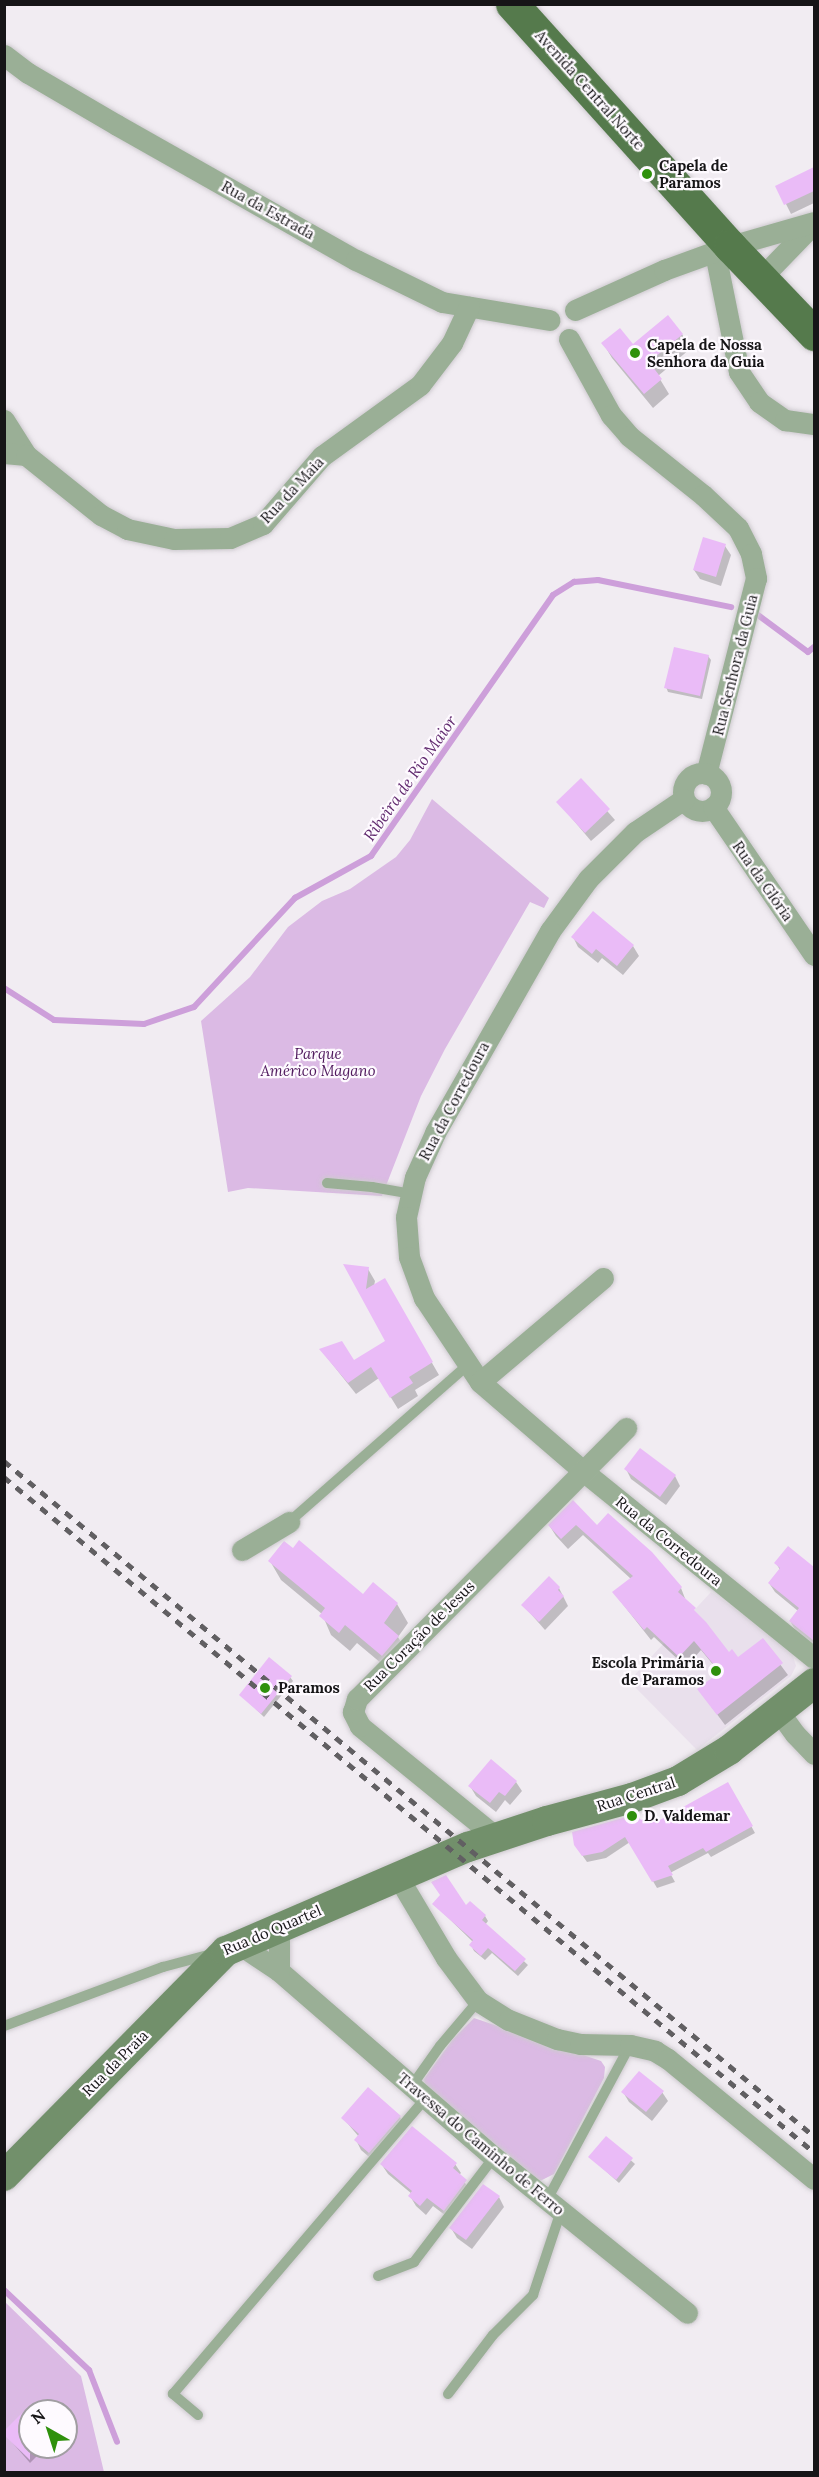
<!DOCTYPE html>
<meta charset="utf-8">
<style>
body{margin:0}
#map{position:relative;width:819px;height:2477px;overflow:hidden;background:#f1ecf2;font-family:Lora,serif}
div>[style]{position:absolute}
[style*='--x']{left:calc(var(--x)*1px);top:calc(var(--y)*1px);width:calc(var(--w)*1px);rotate:calc(var(--a)*1deg)}
.built>*{inset:0;background:#e9e0ec}
.green>*{inset:0;background:#dbbae4}
.shadow>*{inset:0;background:#0003}
.stream>*{height:6px;margin:-3px;padding:0 3px;transform-origin:3px;border-radius:3px;background:#cd9fda}
.building>*{inset:0;background:#eabbf7}
.roads{filter:drop-shadow(0 0 2px #cecacf) drop-shadow(0 0 2px #cecacf)}
.lane>*{height:10px;margin:-5px;padding:0 5px;transform-origin:5px;border-radius:5px;background:#9aaf96}
.street>*{height:21px;margin:-10.5px;padding:0 10.5px;transform-origin:10.5px;border-radius:10.5px;background:#9aaf96}
.street>.ring{margin:-10.5px;padding:0;box-sizing:content-box;background:none;border:21px solid #9aaf96;border-radius:50%}
.secondary>*{height:30px;margin:-15px;padding:0 15px;transform-origin:15px;border-radius:15px;background:#72906b}
.primary>*{height:33px;margin:-16.5px;padding:0 16.5px;transform-origin:16.5px;border-radius:16.5px;background:#557a4c}
.rail>*{height:4.5px;margin-top:-2.25px;transform-origin:0;background:repeating-linear-gradient(90deg,#615f62 0 8px,transparent 0 16px)}
.dots>*{width:16px;height:16px;translate:-50% -50%;box-sizing:border-box;border:3px solid #fefaff;border-radius:50%}
span{translate:-50% -50%;white-space:nowrap;text-align:center;line-height:1.15;-webkit-text-stroke:4.5px #fefaff;paint-order:stroke}
.street-label{font-size:15px;color:#161517}
.poi-label{font-size:15px;color:#161517;font-weight:700}
.left{translate:0 -50%;text-align:left}
.right{translate:-100% -50%;text-align:right}
.park-label{font-size:15px;color:#4f185d;font-style:italic}
.water-label{font-size:16px;color:#612a6f;font-style:italic}
.frame{position:absolute;inset:0;border:6px solid #161517;pointer-events:none}
.north{position:absolute;left:18px;top:2399px;width:60px;height:60px;box-sizing:border-box;background:#fefaff;border:2px solid #a19ea2;border-radius:50%;rotate:321deg;font-size:16px;font-weight:700;line-height:24px;text-align:center;color:#161517}
.north::after{content:'';display:block;margin:auto;width:21px;height:27px;background:#2f900c;clip-path:polygon(50% 0,100% 100%,50% 72%,0 100%)}
</style>
<div id="map">
<div class="built">
<i style="clip-path:polygon(711px 1592px,780px 1640px,792px 1653px,796px 1666px,791px 1676px,697px 1750px,629px 1681px)"></i>
</div>
<div class="green">
<i style="clip-path:polygon(432px 799px,549px 898px,544px 908px,530px 902px,445px 1049px,421px 1096px,382px 1196px,248px 1188px,228px 1192px,201px 1021px,250px 977px,288px 927px,322px 901px,350px 889px,396px 857px,410px 840px)"></i>
<i style="clip-path:polygon(474px 2018px,601px 2061px,605px 2067px,604px 2078px,554px 2174px,540px 2181px,425px 2087px,424px 2079px,453px 2039px)"></i>
<i style="clip-path:polygon(evenodd,4px 2301px,81px 2376px,104px 2472px,5px 2472px,4px 2301px,30px 2411px,66px 2411px,66px 2447px,30px 2447px,30px 2411px)"></i>
</div>
<div class="shadow">
<i style="clip-path:polygon(814px 169px,814px 203px,791px 214px,777px 186px)"></i>
<i style="clip-path:polygon(682px 334px,690px 349px,658px 376px,669px 394px,653px 408px,612px 358px,603px 343px,633px 346px)"></i>
<i style="clip-path:polygon(725px 546px,731px 555px,721px 586px,700px 579px,694px 570px)"></i>
<i style="clip-path:polygon(708px 656px,711px 660px,702px 699px,668px 692px,666px 687px)"></i>
<i style="clip-path:polygon(581px 781px,615px 820px,591px 841px,558px 802px)"></i>
<i style="clip-path:polygon(593px 913px,633px 946px,639px 956px,623px 975px,602px 958px,598px 963px,578px 947px,573px 937px)"></i>
<i style="clip-path:polygon(345px 1266px,368px 1269px,375px 1281px,374px 1286px,384px 1280px,439px 1375px,415px 1390px,418px 1396px,398px 1409px,379px 1378px,356px 1394px,321px 1350px,354px 1362px,387px 1341px)"></i>
<i style="clip-path:polygon(626px 1469px,675px 1476px,680px 1486px,666px 1505px,631px 1479px)"></i>
<i style="clip-path:polygon(573px 1502px,597px 1527px,681px 1588px,686px 1601px,729px 1654px,738px 1659px,762px 1640px,788px 1675px,725px 1725px,699px 1690px,720px 1673px,701px 1650px,686px 1667px,654px 1637px,651px 1640px,614px 1593px,631px 1579px,583px 1535px,568px 1549px,556px 1536px,549px 1525px)"></i>
<i style="clip-path:polygon(788px 1548px,814px 1569px,814px 1645px,796px 1631px,790px 1621px,798px 1611px,775px 1592px,769px 1583px,780px 1570px,776px 1563px)"></i>
<i style="clip-path:polygon(270px 1561px,364px 1596px,397px 1604px,408px 1623px,398px 1637px,409px 1656px,394px 1674px,357px 1643px,350px 1651px,331px 1635px,322px 1614px,281px 1580px)"></i>
<i style="clip-path:polygon(549px 1578px,559px 1588px,568px 1606px,545px 1630px,523px 1605px)"></i>
<i style="clip-path:polygon(290px 1677px,293px 1681px,264px 1717px,241px 1695px)"></i>
<i style="clip-path:polygon(516px 1782px,522px 1791px,510px 1805px,505px 1800px,496px 1812px,476px 1796px,470px 1786px)"></i>
<i style="clip-path:polygon(728px 1784px,755px 1833px,711px 1857px,708px 1853px,670px 1873px,675px 1882px,657px 1888px,630px 1842px,606px 1858px,587px 1862px,580px 1852px,640px 1822px,657px 1823px)"></i>
<i style="clip-path:polygon(434px 1904px,466px 1907px,485px 1916px,488px 1921px,485px 1925px,528px 1965px,518px 1976px,492px 1953px,485px 1960px,474px 1951px,471px 1945px,473px 1942px)"></i>
<i style="clip-path:polygon(623px 2092px,662px 2092px,668px 2101px,652px 2121px,629px 2102px)"></i>
<i style="clip-path:polygon(400px 2117px,405px 2126px,375px 2162px,361px 2150px,356px 2140px,359px 2137px,343px 2118px)"></i>
<i style="clip-path:polygon(606px 2138px,635px 2164px,619px 2183px,590px 2157px)"></i>
<i style="clip-path:polygon(455px 2164px,461px 2173px,459px 2175px,471px 2191px,450px 2219px,433px 2206px,426px 2215px,416px 2206px,410px 2196px,412px 2194px,388px 2174px,382px 2165px)"></i>
<i style="clip-path:polygon(499px 2197px,504px 2207px,472px 2249px,457px 2238px,451px 2228px)"></i>
<i style="clip-path:polygon(30px 2423px,30px 2447px,46px 2447px,30px 2463px,4px 2433px)"></i>
</div>
<div class="stream">
<i style="--x:758;--y:615;--w:62;--a:36.5"></i>
<i style="--x:808;--y:652;--w:8;--a:-40"></i>
<i style="--x:4;--y:988;--w:59;--a:32.6"></i>
<i style="--x:54;--y:1020;--w:90;--a:2.5"></i>
<i style="--x:144;--y:1024;--w:53;--a:-18.8"></i>
<i style="--x:194;--y:1007;--w:149;--a:-47.2"></i>
<i style="--x:295;--y:898;--w:87;--a:-28.9"></i>
<i style="--x:371;--y:856;--w:318;--a:-55.1"></i>
<i style="--x:553;--y:595;--w:25;--a:-32"></i>
<i style="--x:574;--y:582;--w:24;--a:-5"></i>
<i style="--x:598;--y:580;--w:136;--a:11.5"></i>
<i style="--x:4;--y:2290;--w:117;--a:43.3"></i>
<i style="--x:89;--y:2370;--w:77;--a:68.7"></i>
</div>
<div class="building">
<i style="clip-path:polygon(814px 167px,814px 191px,784px 205px,775px 186px)"></i>
<i style="clip-path:polygon(668px 315px,683px 334px,649px 362px,662px 379px,644px 394px,601px 343px,620px 328px,633px 344px)"></i>
<i style="clip-path:polygon(703px 537px,726px 544px,716px 577px,693px 570px)"></i>
<i style="clip-path:polygon(674px 647px,709px 655px,700px 696px,664px 688px)"></i>
<i style="clip-path:polygon(581px 778px,610px 809px,585px 833px,556px 802px)"></i>
<i style="clip-path:polygon(593px 911px,634px 945px,617px 966px,596px 949px,592px 954px,571px 937px)"></i>
<i style="clip-path:polygon(343px 1264px,369px 1267px,366px 1289px,385px 1278px,433px 1362px,409px 1377px,413px 1383px,390px 1398px,371px 1367px,348px 1383px,319px 1349px,342px 1341px,354px 1360px,385px 1341px)"></i>
<i style="clip-path:polygon(640px 1448px,676px 1475px,660px 1497px,624px 1469px)"></i>
<i style="clip-path:polygon(573px 1500px,597px 1525px,608px 1513px,652px 1552px,682px 1587px,678px 1592px,696px 1608px,694px 1610px,706px 1622px,729px 1652px,732px 1649px,738px 1657px,763px 1638px,783px 1663px,717px 1715px,697px 1689px,720px 1672px,694px 1641px,679px 1657px,647px 1627px,644px 1630px,612px 1592px,633px 1576px,576px 1525px,561px 1539px,548px 1525px)"></i>
<i style="clip-path:polygon(299px 1540px,363px 1594px,373px 1582px,398px 1603px,384px 1623px,399px 1636px,382px 1656px,345px 1625px,339px 1633px,319px 1616px,325px 1608px,268px 1561px,284px 1541px,293px 1548px)"></i>
<i style="clip-path:polygon(788px 1546px,814px 1567px,814px 1641px,789px 1621px,799px 1608px,768px 1583px,780px 1568px,774px 1563px)"></i>
<i style="clip-path:polygon(549px 1576px,560px 1587px,558px 1590px,564px 1596px,539px 1622px,521px 1605px)"></i>
<i style="clip-path:polygon(269px 1657px,292px 1676px,261px 1714px,239px 1695px)"></i>
<i style="clip-path:polygon(491px 1759px,517px 1781px,505px 1796px,499px 1792px,490px 1803px,468px 1786px)"></i>
<i style="clip-path:polygon(728px 1782px,753px 1826px,706px 1852px,703px 1848px,668px 1866px,673px 1875px,652px 1882px,625px 1837px,602px 1852px,582px 1856px,574px 1845px,572px 1832px,637px 1814px,641px 1820px,654px 1814px,658px 1821px)"></i>
<i style="clip-path:polygon(446px 1875px,466px 1905px,470px 1901px,486px 1915px,482px 1920px,526px 1959px,515px 1971px,488px 1948px,481px 1956px,469px 1945px,473px 1940px,432px 1904px,440px 1895px,431px 1882px)"></i>
<i style="clip-path:polygon(639px 2071px,664px 2091px,646px 2112px,621px 2092px)"></i>
<i style="clip-path:polygon(368px 2087px,401px 2116px,369px 2153px,354px 2140px,359px 2134px,341px 2118px)"></i>
<i style="clip-path:polygon(412px 2126px,457px 2163px,453px 2168px,467px 2180px,444px 2211px,427px 2198px,420px 2206px,408px 2196px,412px 2191px,380px 2164px)"></i>
<i style="clip-path:polygon(606px 2136px,633px 2158px,616px 2180px,588px 2157px)"></i>
<i style="clip-path:polygon(483px 2184px,500px 2196px,466px 2240px,449px 2228px)"></i>
<i style="clip-path:polygon(22px 2413px,30px 2421px,30px 2460px,4px 2435px,4px 2431px)"></i>
</div>
<div class="roads">
<div class="lane">
<i style="--x:327;--y:1183;--w:45;--a:5.1"></i>
<i style="--x:372;--y:1187;--w:40;--a:10"></i>
<i style="--x:289;--y:1522;--w:238;--a:-41.3"></i>
<i style="--x:4;--y:2026;--w:170;--a:-20.4"></i>
<i style="--x:163;--y:1967;--w:51;--a:-14.9"></i>
<i style="--x:411;--y:2087;--w:50;--a:-54.7"></i>
<i style="--x:440;--y:2046;--w:59;--a:-49.8"></i>
<i style="--x:547;--y:2200;--w:176;--a:-61.8"></i>
<i style="--x:378;--y:2276;--w:39;--a:-21"></i>
<i style="--x:414;--y:2262;--w:132;--a:-52.7"></i>
<i style="--x:448;--y:2394;--w:74;--a:-52.7"></i>
<i style="--x:493;--y:2335;--w:57;--a:-45"></i>
<i style="--x:533;--y:2295;--w:89;--a:-71.6"></i>
<i style="--x:198;--y:2415;--w:33;--a:-140"></i>
<i style="--x:173;--y:2394;--w:388;--a:-49.5"></i>
</div>
<div class="street">
<i style="--x:4;--y:55;--w:30;--a:37"></i>
<i style="--x:28;--y:73;--w:103;--a:30.3"></i>
<i style="--x:117;--y:125;--w:274;--a:29.5"></i>
<i style="--x:356;--y:260;--w:96;--a:26"></i>
<i style="--x:442;--y:302;--w:109;--a:9.5"></i>
<i style="--x:715;--y:253;--w:121;--a:78.6"></i>
<i style="--x:739;--y:372;--w:36;--a:56"></i>
<i style="--x:759;--y:402;--w:32;--a:35"></i>
<i style="--x:785;--y:420;--w:29;--a:8"></i>
<i style="--x:760;--y:279;--w:78;--a:-46"></i>
<i style="--x:575;--y:310;--w:98;--a:-24.2"></i>
<i style="--x:664;--y:270;--w:70;--a:-20"></i>
<i style="--x:730;--y:246;--w:87;--a:-15.9"></i>
<i style="--x:569;--y:339;--w:87;--a:61.1"></i>
<i style="--x:611;--y:415;--w:28;--a:49"></i>
<i style="--x:629;--y:436;--w:95;--a:38.6"></i>
<i style="--x:703;--y:495;--w:48;--a:43.3"></i>
<i style="--x:738;--y:528;--w:29;--a:63"></i>
<i style="--x:751;--y:554;--w:25;--a:78"></i>
<i style="--x:756;--y:578;--w:202;--a:104.3"></i>
<i style="--x:4;--y:420;--w:41;--a:57.8"></i>
<i style="--x:4;--y:453;--w:22;--a:5"></i>
<i style="--x:26;--y:455;--w:96;--a:38.7"></i>
<i style="--x:101;--y:515;--w:30;--a:28"></i>
<i style="--x:127;--y:529;--w:48;--a:12"></i>
<i style="--x:174;--y:539;--w:56;--a:-1"></i>
<i style="--x:230;--y:538;--w:36;--a:-23"></i>
<i style="--x:263;--y:524;--w:90;--a:-49.1"></i>
<i style="--x:322;--y:456;--w:121;--a:-35.9"></i>
<i style="--x:420;--y:385;--w:53;--a:-52.7"></i>
<i style="--x:452;--y:343;--w:40;--a:-65"></i>
<i class="ring" style="left:683px;top:773px;width:17px;height:17px"></i>
<i style="--x:684;--y:799;--w:59;--a:146"></i>
<i style="--x:635;--y:832;--w:66;--a:135"></i>
<i style="--x:588;--y:879;--w:64;--a:126.2"></i>
<i style="--x:550;--y:931;--w:232;--a:119.7"></i>
<i style="--x:435;--y:1133;--w:48;--a:114.4"></i>
<i style="--x:415;--y:1177;--w:41;--a:102.7"></i>
<i style="--x:406;--y:1217;--w:40;--a:85.7"></i>
<i style="--x:409;--y:1257;--w:44;--a:69.9"></i>
<i style="--x:424;--y:1298;--w:101;--a:56.3"></i>
<i style="--x:480;--y:1382;--w:136;--a:40.8"></i>
<i style="--x:583;--y:1471;--w:297;--a:39"></i>
<i style="--x:713;--y:807;--w:179;--a:55.7"></i>
<i style="--x:480;--y:1382;--w:161;--a:-40.2"></i>
<i style="--x:242;--y:1550;--w:55;--a:-30.8"></i>
<i style="--x:779;--y:1712;--w:27;--a:54"></i>
<i style="--x:795;--y:1734;--w:28;--a:46"></i>
<i style="--x:496;--y:1837;--w:176;--a:-140.8"></i>
<i style="--x:360;--y:1726;--w:16;--a:-117"></i>
<i style="--x:353;--y:1712;--w:14;--a:-73"></i>
<i style="--x:357;--y:1699;--w:382;--a:-45.2"></i>
<i style="--x:398;--y:1877;--w:94;--a:59.3"></i>
<i style="--x:446;--y:1958;--w:54;--a:53.3"></i>
<i style="--x:478;--y:2001;--w:36;--a:32"></i>
<i style="--x:509;--y:2020;--w:52;--a:21.6"></i>
<i style="--x:557;--y:2039;--w:24;--a:12"></i>
<i style="--x:580;--y:2044;--w:50;--a:1.1"></i>
<i style="--x:630;--y:2045;--w:26;--a:13"></i>
<i style="--x:655;--y:2051;--w:15;--a:32"></i>
<i style="--x:668;--y:2059;--w:189;--a:39.4"></i>
<i style="--x:240;--y:1945;--w:47;--a:33.7"></i>
<i style="--x:279;--y:1971;--w:284;--a:40.9"></i>
<i style="--x:494;--y:2157;--w:248;--a:38.9"></i>
<i style="--x:279;--y:1971;--w:43;--a:-90"></i>
</div>
<div class="secondary">
<i style="--x:4;--y:2176;--w:316;--a:-45.4"></i>
<i style="--x:226;--y:1951;--w:263;--a:-23.3"></i>
<i style="--x:468;--y:1847;--w:83;--a:-18.2"></i>
<i style="--x:547;--y:1821;--w:88;--a:-15.1"></i>
<i style="--x:632;--y:1798;--w:49;--a:-20.3"></i>
<i style="--x:678;--y:1781;--w:60;--a:-31.3"></i>
<i style="--x:729;--y:1750;--w:108;--a:-38.2"></i>
</div>
<div class="primary">
<i style="--x:512;--y:4;--w:326;--a:48"></i>
<i style="--x:730;--y:246;--w:122;--a:46.3"></i>
</div>
</div>
<div class="rail">
<i style="--x:4;--y:1461;--w:1054;--a:39.81"></i>
<i style="--x:4;--y:1477;--w:1054;--a:39.81"></i>
</div>
<div class="dots">
<i style="left:647px;top:174px;background:#2f900c"></i>
<i style="left:635px;top:353px;background:#2f900c"></i>
<i style="left:716px;top:1671px;background:#2f900c"></i>
<i style="left:265px;top:1688px;background:#2f900c"></i>
<i style="left:632px;top:1816px;background:#2f900c"></i>
</div>
<div class="street-label">
<span style="left:590px;top:90px;rotate:48deg">Avenida Central Norte</span>
<span style="left:268px;top:210px;rotate:29deg">Rua da Estrada</span>
<span style="left:292px;top:490px;rotate:-47deg">Rua da Maia</span>
<span style="left:735px;top:665px;rotate:-76deg">Rua Senhora da Guia</span>
<span style="left:763px;top:881px;rotate:55deg">Rua da Glória</span>
<span style="left:454px;top:1101px;rotate:-62deg">Rua da Corredoura</span>
<span style="left:669px;top:1541px;rotate:39deg">Rua da Corredoura</span>
<span style="left:419px;top:1636px;rotate:-45deg">Rua Coração de Jesus</span>
<span style="left:636px;top:1794px;rotate:-18deg">Rua Central</span>
<span style="left:272px;top:1930px;rotate:-23deg">Rua do Quartel</span>
<span style="left:115px;top:2063px;rotate:-45deg">Rua da Praia</span>
<span style="left:481px;top:2144px;rotate:40deg">Travessa do Caminho de Ferro</span>
</div>
<div class="poi-label">
<span class="left" style="left:659px;top:174px">Capela de<br>Paramos</span>
<span class="left" style="left:647px;top:353px">Capela de Nossa<br>Senhora da Guia</span>
<span class="right" style="left:704px;top:1671px">Escola Primária<br>de Paramos</span>
<span class="left" style="left:278px;top:1688px">Paramos</span>
<span class="left" style="left:644px;top:1816px">D. Valdemar</span>
</div>
<div class="park-label">
<span style="left:318px;top:1062px">Parque<br>Américo Magano</span>
</div>
<div class="water-label">
<span style="left:410px;top:778px;rotate:-55deg">Ribeira de Rio Maior</span>
</div>
<div class="frame"></div>
<div class="north">N</div>
</div>
